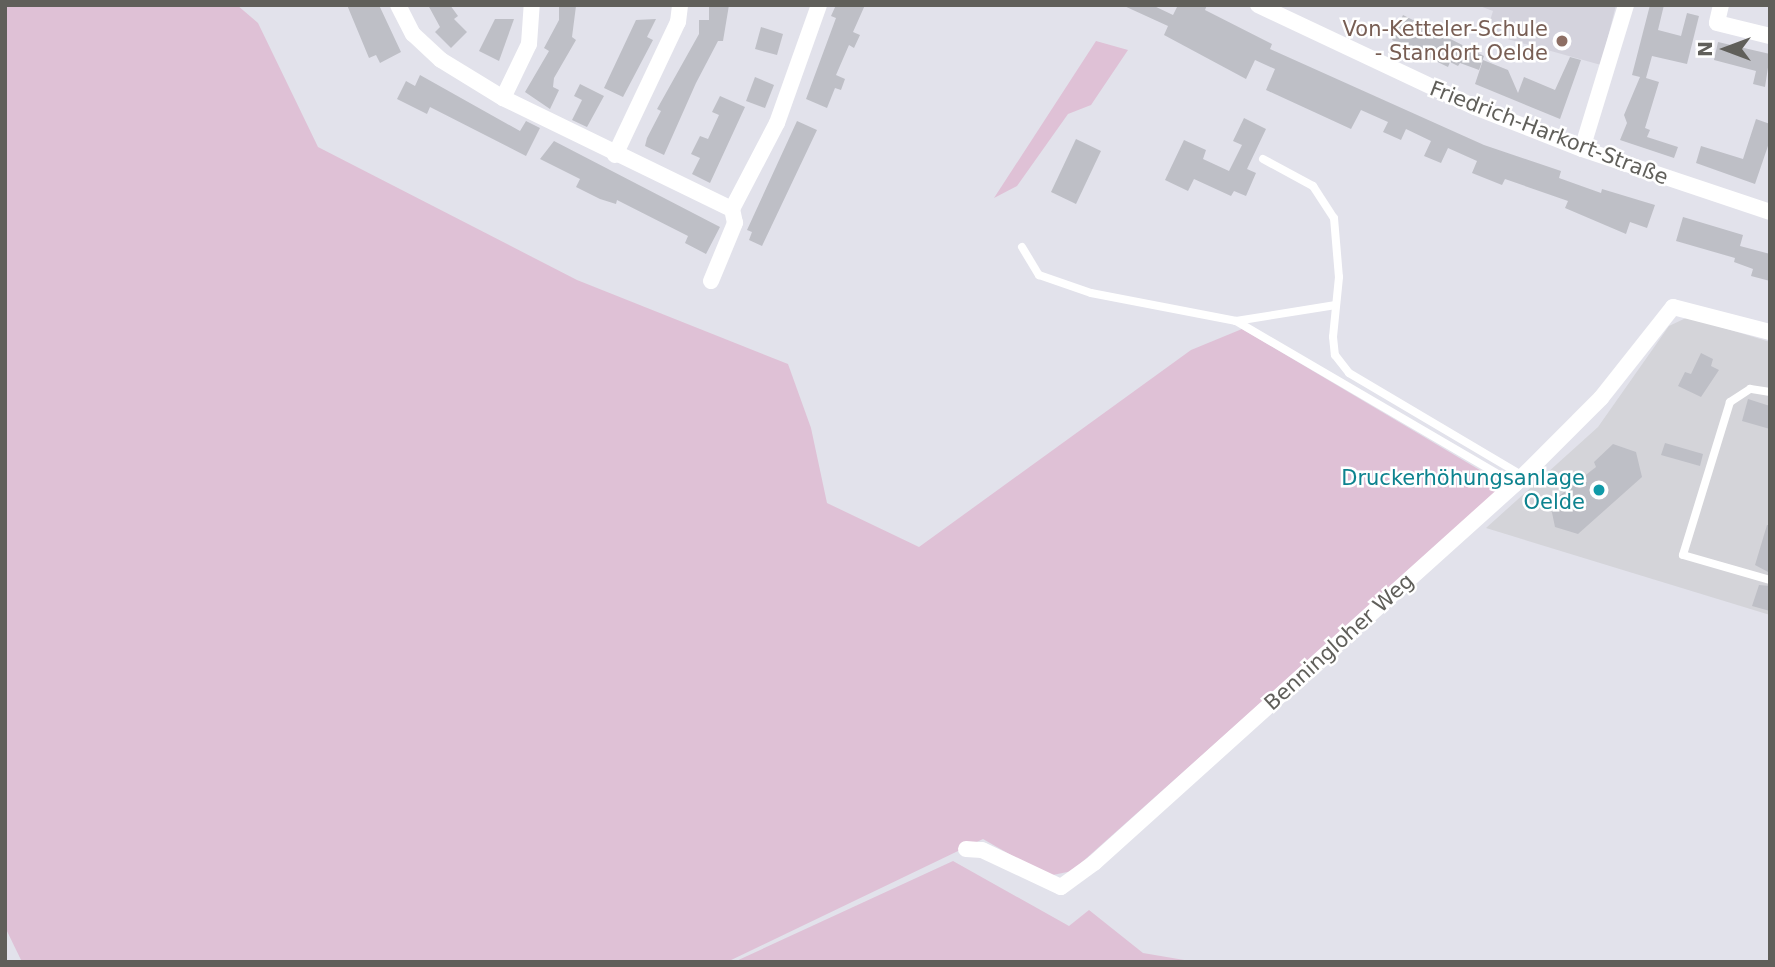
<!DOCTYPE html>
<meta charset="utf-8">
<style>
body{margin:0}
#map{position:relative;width:1775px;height:967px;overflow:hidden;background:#e2e2eb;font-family:"DejaVu Sans",sans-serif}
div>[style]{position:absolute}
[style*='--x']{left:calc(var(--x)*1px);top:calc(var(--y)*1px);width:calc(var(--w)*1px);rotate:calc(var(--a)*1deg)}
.industrial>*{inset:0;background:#d4d4d9}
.education>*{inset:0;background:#d4d3dd}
.green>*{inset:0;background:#dfc1d6}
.building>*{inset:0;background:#bebfc6}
.lane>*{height:8px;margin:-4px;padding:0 4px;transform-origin:4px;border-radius:4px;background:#fff}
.street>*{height:16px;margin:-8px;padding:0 8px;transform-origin:8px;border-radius:8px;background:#fff}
.dots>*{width:19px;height:19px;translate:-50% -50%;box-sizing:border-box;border:4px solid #fff;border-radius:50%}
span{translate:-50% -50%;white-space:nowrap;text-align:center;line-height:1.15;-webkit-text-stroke:5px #fff;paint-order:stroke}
.education-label{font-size:21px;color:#785e54}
.right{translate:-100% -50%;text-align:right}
.street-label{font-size:21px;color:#605f5a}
.culture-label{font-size:21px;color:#0d838f}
.frame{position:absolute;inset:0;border:7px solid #605f5a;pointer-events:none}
.north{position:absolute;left:1691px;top:14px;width:70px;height:70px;-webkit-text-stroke:5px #fff;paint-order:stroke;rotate:270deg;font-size:19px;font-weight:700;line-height:28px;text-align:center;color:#605f5a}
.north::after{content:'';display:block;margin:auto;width:24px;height:32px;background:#605f5a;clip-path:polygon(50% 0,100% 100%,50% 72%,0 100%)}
</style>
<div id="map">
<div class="industrial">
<i style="clip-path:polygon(1688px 317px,1770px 342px,1770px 615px,1486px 528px,1598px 427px,1669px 326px)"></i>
</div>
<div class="education">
<i style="clip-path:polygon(1477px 5px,1616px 5px,1601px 65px,1486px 33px,1493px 11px)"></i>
</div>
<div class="green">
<i style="clip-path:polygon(5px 5px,237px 5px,258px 23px,318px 147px,577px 280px,788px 364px,811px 428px,827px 503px,919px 547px,1191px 350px,1242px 329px,1505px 485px,1072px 871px,1048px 876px,983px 839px,727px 962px,22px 962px,5px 927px)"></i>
<i style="clip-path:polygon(1096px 41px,1128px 50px,1091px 105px,1068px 114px,1017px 186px,994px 198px)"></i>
<i style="clip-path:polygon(953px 861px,1069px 926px,1089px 910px,1143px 953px,1196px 962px,734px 962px)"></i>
</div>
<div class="building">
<i style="clip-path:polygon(347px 5px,379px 5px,401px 52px,380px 63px,376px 55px,369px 58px)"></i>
<i style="clip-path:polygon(428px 5px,450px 5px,458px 16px,454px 19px,467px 32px,451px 48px,435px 32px,440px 27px)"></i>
<i style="clip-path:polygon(559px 5px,576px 6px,572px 37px,576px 40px,554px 78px,553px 87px,559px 90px,550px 109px,525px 92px,549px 51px,544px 48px,559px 20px)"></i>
<i style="clip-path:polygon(709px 5px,729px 5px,723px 41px,718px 41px,696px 83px,664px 155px,645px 146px,647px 138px,661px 111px,657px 109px,699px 34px,699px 20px,709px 20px)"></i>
<i style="clip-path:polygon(836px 5px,865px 5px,853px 32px,860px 35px,854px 48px,849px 45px,836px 75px,845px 79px,841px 90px,835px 88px,827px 108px,806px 99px,836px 18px,831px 16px)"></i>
<i style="clip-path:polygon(1122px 5px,1152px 5px,1173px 15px,1178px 5px,1207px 5px,1205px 10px,1272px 44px,1270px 49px,1484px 145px,1561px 171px,1559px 178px,1601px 193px,1602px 189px,1655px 205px,1647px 228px,1630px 222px,1626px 234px,1565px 208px,1568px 201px,1505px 179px,1502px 185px,1472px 173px,1477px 161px,1448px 148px,1441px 163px,1424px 156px,1431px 141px,1406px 129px,1401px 140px,1383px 132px,1388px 122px,1361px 110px,1351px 129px,1266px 90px,1275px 69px,1255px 60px,1246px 79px,1164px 35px,1168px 26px)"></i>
<i style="clip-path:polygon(1650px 5px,1664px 5px,1658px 30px,1681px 36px,1687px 13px,1699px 16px,1687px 64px,1652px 56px,1646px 78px,1659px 82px,1645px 128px,1650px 130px,1647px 137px,1678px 147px,1674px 158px,1620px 140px,1627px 123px,1624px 115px,1640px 77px,1632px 75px)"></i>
<i style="clip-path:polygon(1403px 15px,1484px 56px,1479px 70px,1460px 63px,1458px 66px,1450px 62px,1448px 67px,1392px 40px)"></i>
<i style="clip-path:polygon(495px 19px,514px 19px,499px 61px,479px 51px)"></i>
<i style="clip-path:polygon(656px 19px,647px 37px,653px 40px,623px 97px,604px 88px,636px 20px)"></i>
<i style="clip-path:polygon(761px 27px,783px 34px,777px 55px,755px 49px)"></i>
<i style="clip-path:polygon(1718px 42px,1770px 54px,1765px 87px,1753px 84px,1756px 71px,1714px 60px)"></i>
<i style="clip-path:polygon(1570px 57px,1581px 60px,1560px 119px,1475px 84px,1483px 60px,1508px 70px,1518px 93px,1524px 77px,1555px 90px)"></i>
<i style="clip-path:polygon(420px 75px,520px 131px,526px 121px,540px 128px,526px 156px,430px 107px,427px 114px,397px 99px,406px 81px,415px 86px)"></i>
<i style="clip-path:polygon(755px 77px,774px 85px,765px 108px,746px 101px)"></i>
<i style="clip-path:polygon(580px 84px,604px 96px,587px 127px,572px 120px,582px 100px,574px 96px)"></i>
<i style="clip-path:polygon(720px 96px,745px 107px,710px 183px,692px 174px,700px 158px,691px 154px,700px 136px,708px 139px,719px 115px,712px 112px)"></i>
<i style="clip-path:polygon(1244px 118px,1266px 129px,1247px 169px,1256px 173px,1246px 196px,1234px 191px,1231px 196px,1194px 179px,1188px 191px,1165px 180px,1184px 140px,1206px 150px,1203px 159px,1229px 171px,1242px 145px,1233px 141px)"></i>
<i style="clip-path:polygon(1756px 119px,1770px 124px,1770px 140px,1755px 184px,1696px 163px,1701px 146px,1743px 159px)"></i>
<i style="clip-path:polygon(797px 121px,817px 130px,762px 246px,749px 240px,752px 232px,747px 230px)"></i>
<i style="clip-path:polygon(1076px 139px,1101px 151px,1076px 204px,1051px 192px)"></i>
<i style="clip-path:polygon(554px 141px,720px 227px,706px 254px,685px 243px,688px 236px,617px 200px,616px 204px,600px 199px,576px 187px,580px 179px,540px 159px)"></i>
<i style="clip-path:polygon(1683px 217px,1743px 235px,1740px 246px,1770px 254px,1770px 281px,1751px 276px,1753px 269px,1734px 262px,1735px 258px,1676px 241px)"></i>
<i style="clip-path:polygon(1701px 353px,1713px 359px,1711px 366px,1719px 370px,1701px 397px,1678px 386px,1685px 372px,1691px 374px)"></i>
<i style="clip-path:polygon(1748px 399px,1770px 406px,1770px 429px,1742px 421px)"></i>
<i style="clip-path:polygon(1665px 443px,1703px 454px,1700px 466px,1661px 455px)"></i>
<i style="clip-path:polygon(1613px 444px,1636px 452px,1642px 477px,1578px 534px,1555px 527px,1550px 503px,1596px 467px,1594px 462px)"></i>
<i style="clip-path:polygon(1767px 525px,1770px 525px,1770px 573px,1755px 565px)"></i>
<i style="clip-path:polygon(1759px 585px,1770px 586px,1770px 611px,1752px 606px)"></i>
</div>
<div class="lane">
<i style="--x:1263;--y:159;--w:57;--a:28.4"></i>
<i style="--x:1313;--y:186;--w:38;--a:57"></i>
<i style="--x:1334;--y:218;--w:59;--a:85.2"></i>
<i style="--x:1339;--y:277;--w:60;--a:95.7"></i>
<i style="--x:1333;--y:337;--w:18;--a:84"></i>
<i style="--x:1335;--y:355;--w:23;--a:52"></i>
<i style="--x:1349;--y:373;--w:202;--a:30.6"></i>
<i style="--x:1022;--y:247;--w:33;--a:59"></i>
<i style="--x:1039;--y:275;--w:55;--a:19.1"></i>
<i style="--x:1091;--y:293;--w:148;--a:10.9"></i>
<i style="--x:1236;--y:321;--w:323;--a:30.3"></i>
<i style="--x:1236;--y:321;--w:101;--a:-9.1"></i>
<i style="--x:1770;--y:392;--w:20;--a:-171"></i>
<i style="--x:1750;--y:389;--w:24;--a:147"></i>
<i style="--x:1730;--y:402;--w:160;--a:107.1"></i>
<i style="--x:1683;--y:555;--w:91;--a:16"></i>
</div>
<div class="street">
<i style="--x:398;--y:5;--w:33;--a:63"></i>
<i style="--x:413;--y:34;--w:38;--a:43"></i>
<i style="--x:441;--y:60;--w:73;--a:31.5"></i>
<i style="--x:503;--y:98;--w:254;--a:25.9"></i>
<i style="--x:1258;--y:5;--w:240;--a:25.2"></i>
<i style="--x:1475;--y:107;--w:115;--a:21.4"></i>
<i style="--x:1582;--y:149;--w:198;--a:18.5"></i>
<i style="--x:1721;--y:5;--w:18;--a:103"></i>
<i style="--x:1717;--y:23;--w:55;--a:13.8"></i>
<i style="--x:503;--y:98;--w:60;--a:-64.3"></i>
<i style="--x:529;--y:44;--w:39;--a:-86"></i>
<i style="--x:1582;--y:149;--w:151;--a:-73"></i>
<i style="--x:615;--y:155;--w:147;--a:-64.7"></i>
<i style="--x:678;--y:22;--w:17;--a:-83"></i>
<i style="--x:711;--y:281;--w:63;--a:-67.5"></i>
<i style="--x:735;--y:223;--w:14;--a:-102"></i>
<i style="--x:732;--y:209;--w:97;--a:-62.4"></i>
<i style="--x:777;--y:123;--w:125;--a:-70.4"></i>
<i style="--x:966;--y:849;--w:16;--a:4"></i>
<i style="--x:982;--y:850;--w:87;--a:25.1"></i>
<i style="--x:1061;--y:887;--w:41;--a:-36"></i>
<i style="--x:1094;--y:863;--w:566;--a:-41.99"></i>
<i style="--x:1515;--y:484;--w:122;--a:-45"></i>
<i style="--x:1601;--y:398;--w:116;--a:-51.6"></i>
<i style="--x:1673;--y:307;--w:100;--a:14.5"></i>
</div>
<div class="dots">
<i style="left:1562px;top:41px;background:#8d6e63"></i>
<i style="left:1599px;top:490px;background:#0f9aa8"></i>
</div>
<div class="education-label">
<span class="right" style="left:1548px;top:41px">Von-Ketteler-Schule<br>- Standort Oelde</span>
</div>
<div class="street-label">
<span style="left:1549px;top:133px;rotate:21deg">Friedrich-Harkort-Straße</span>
<span style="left:1339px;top:642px;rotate:-42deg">Benningloher Weg</span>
</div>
<div class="culture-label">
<span class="right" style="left:1585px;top:490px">Druckerhöhungsanlage<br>Oelde</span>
</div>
<div class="frame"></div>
<div class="north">N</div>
</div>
